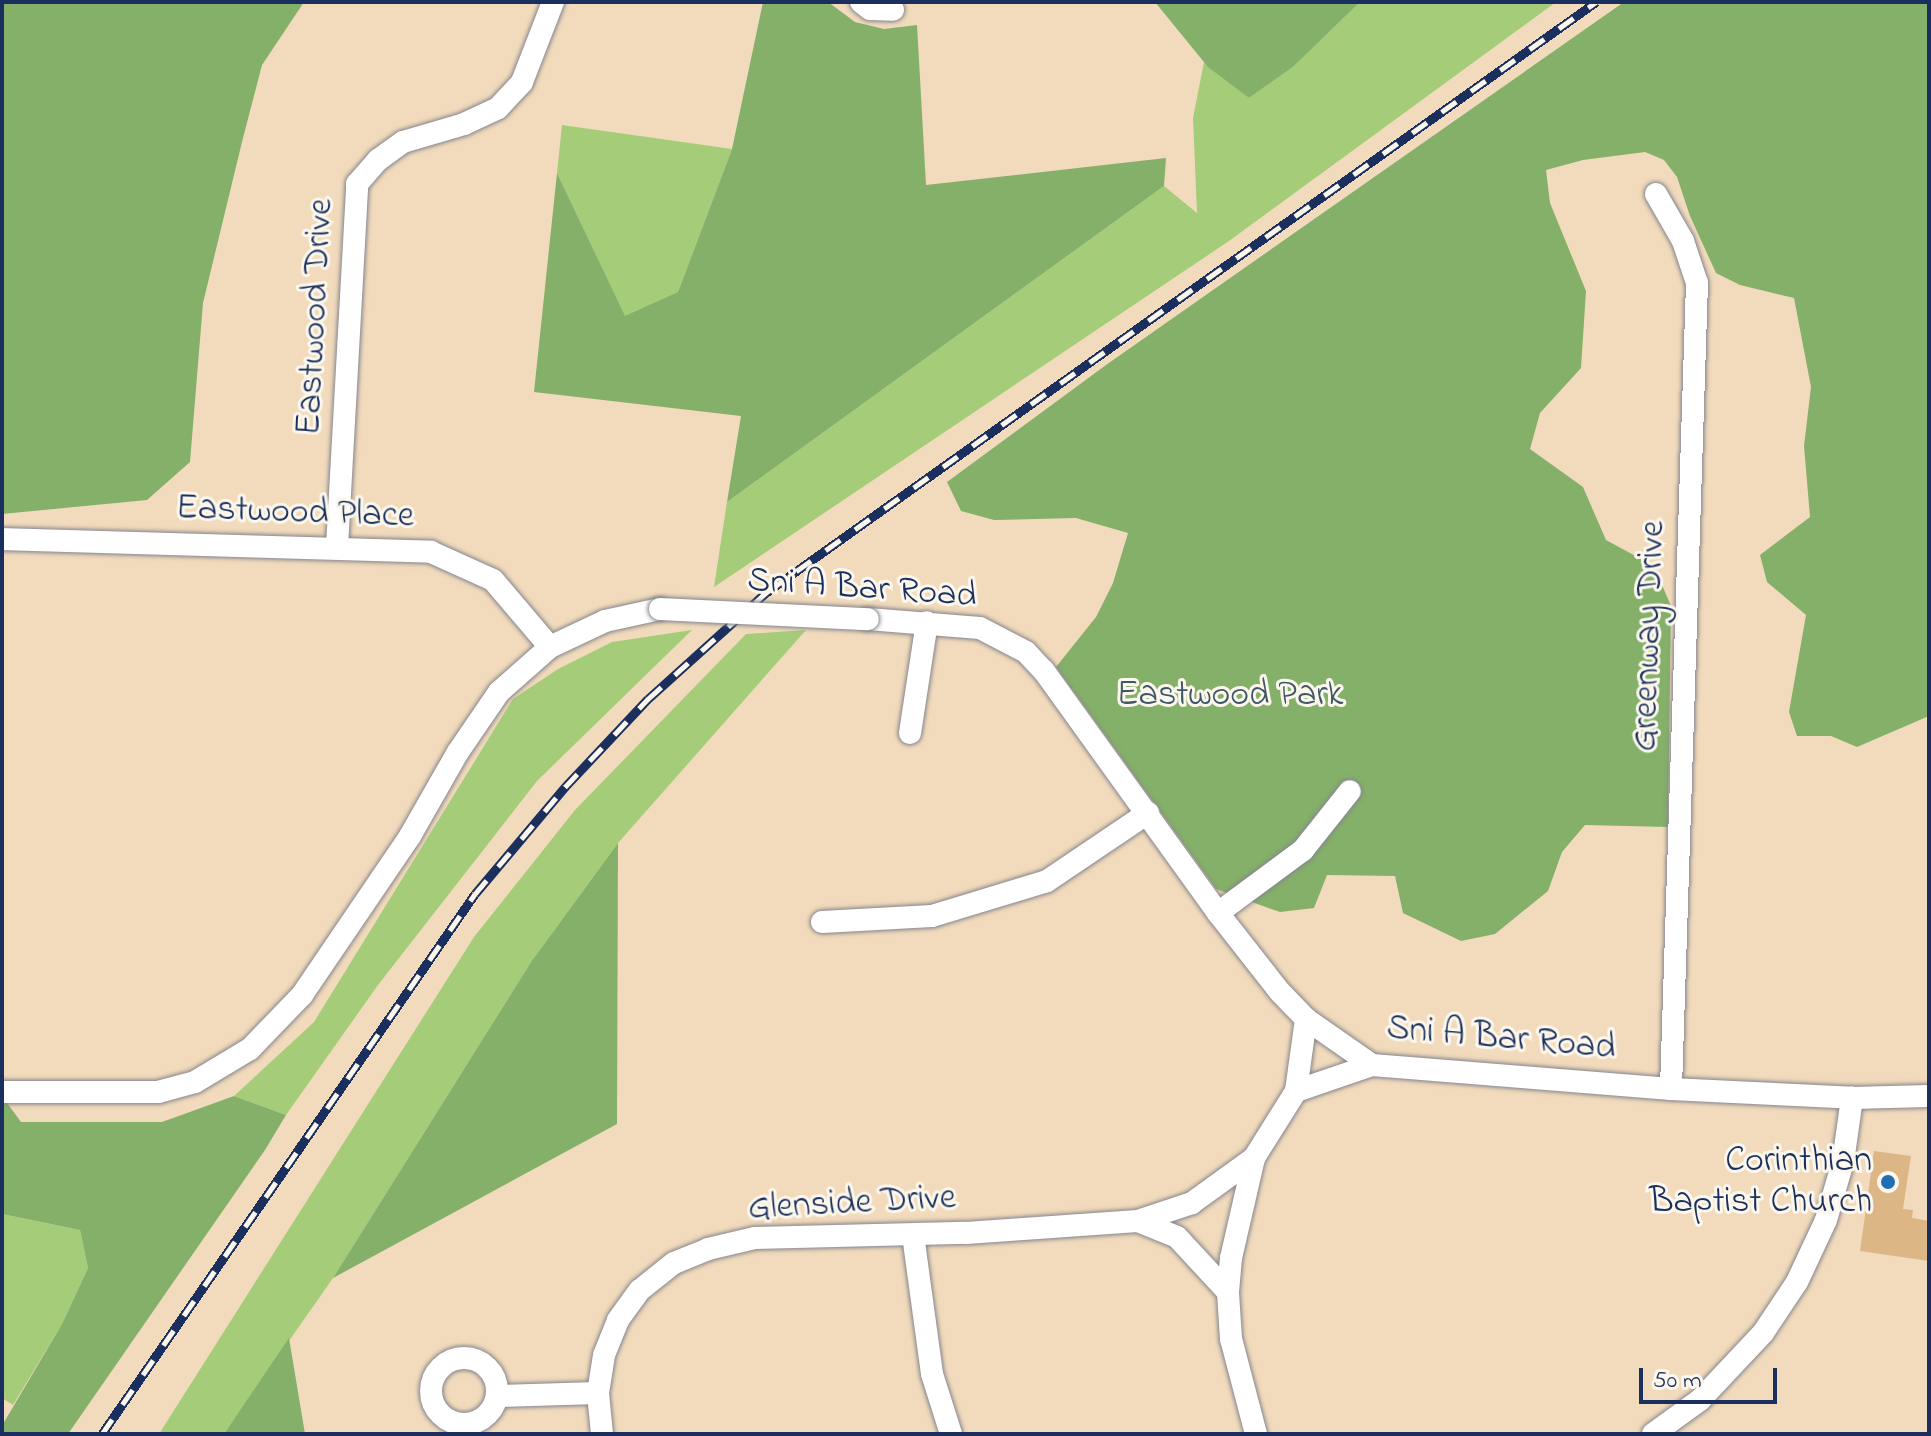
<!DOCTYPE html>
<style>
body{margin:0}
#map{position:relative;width:1931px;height:1436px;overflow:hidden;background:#f2dbbc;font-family:"Indie Flower",sans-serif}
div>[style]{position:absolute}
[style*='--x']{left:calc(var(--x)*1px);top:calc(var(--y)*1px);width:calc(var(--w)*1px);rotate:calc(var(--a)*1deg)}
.green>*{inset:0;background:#a5cd79}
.forest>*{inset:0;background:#84b069}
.building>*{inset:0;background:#ddb685}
.roads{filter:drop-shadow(0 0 2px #86858d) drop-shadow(0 0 2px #86858d)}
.minor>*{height:22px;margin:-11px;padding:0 11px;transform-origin:11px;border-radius:11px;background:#fff}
.minor>.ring{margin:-11px;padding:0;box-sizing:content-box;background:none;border:22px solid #fff;border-radius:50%}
.rail>*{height:9px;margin-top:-4.5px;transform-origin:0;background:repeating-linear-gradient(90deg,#fbf7ec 0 18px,#1b2f5e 0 36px);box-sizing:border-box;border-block:2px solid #1b2f5e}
.bridges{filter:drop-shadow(0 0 2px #86858d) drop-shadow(0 0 2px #86858d)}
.minor-bridge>*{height:22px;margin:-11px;padding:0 11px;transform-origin:11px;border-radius:11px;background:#fff}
.dots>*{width:22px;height:22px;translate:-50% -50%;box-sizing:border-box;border:4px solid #fbf7ec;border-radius:50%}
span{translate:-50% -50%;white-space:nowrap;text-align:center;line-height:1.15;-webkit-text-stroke:6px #fbf7ec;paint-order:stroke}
.street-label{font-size:36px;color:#1b2f5e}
.park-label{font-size:36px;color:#3e5665}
.poi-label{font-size:36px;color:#1b2f5e}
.right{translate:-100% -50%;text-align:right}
.frame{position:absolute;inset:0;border:4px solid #1b2f5e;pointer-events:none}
.scale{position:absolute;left:1639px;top:1368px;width:138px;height:36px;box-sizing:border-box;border:4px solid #1b2f5e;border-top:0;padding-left:10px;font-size:24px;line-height:28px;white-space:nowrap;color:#1b2f5e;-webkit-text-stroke:6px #fbf7ec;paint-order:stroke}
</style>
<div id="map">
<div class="green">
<i style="clip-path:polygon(1360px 2px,1556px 2px,1229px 241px,714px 587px,727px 502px,1164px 186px,1197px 213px,1193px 118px,1204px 62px,1249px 98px,1293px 67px)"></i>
<i style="clip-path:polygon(562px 125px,732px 149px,678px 292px,625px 317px,557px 173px)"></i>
<i style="clip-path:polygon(692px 630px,537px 781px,378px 985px,286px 1115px,234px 1096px,314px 1022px,513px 699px,558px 669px,612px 642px)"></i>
<i style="clip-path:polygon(806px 630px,618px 843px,531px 962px,333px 1278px,224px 1434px,159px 1434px,474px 937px,575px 810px,746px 634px)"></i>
<i style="clip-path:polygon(2px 1214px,80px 1230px,88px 1268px,62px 1324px,13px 1405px,2px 1398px)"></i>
</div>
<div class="forest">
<i style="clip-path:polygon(2px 2px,304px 2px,262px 65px,242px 142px,203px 303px,190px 462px,147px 500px,2px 514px)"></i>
<i style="clip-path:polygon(763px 2px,828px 2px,855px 22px,884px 29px,917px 25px,926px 185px,1166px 158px,1164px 186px,727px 502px,741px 416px,534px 392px,557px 173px,625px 316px,678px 292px,732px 149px)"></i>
<i style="clip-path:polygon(1155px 2px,1360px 2px,1293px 67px,1249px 98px,1208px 67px)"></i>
<i style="clip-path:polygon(1624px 2px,1929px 2px,1929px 716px,1857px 747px,1831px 736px,1797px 736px,1789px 712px,1806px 615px,1767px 582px,1760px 555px,1810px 517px,1804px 446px,1811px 387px,1794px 298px,1740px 285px,1716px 273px,1690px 216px,1677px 177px,1664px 160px,1645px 152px,1583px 160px,1546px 170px,1550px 203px,1586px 291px,1581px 368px,1540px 413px,1530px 449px,1583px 487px,1606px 540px,1654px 566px,1671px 606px,1668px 827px,1585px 825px,1562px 852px,1548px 891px,1495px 934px,1461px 941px,1403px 913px,1395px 876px,1327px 875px,1314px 908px,1280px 912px,1216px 889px,1056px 667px,1096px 617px,1113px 583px,1128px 533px,1076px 518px,994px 520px,961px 511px,947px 482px,1106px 365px)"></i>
<i style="clip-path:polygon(618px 843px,617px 1124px,333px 1278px,531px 962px)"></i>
<i style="clip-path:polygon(2px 1096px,21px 1122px,162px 1122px,234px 1096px,286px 1115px,265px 1150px,68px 1434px,3px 1434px,3px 1424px,62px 1324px,88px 1268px,80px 1230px,2px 1214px)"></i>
<i style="clip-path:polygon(289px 1338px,305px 1434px,224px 1434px)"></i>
</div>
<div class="building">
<i style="clip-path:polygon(1874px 1151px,1911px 1156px,1903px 1209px,1913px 1210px,1912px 1218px,1929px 1221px,1929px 1261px,1860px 1251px)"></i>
</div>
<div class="roads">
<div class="minor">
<i style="--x:861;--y:2;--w:11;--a:38"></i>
<i style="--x:870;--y:9;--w:23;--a:2"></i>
<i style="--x:1656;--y:194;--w:54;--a:60.1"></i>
<i style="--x:1683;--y:241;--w:44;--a:71.6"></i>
<i style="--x:1697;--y:283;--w:806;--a:91.85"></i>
<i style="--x:2;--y:539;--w:429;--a:1.7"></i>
<i style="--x:431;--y:552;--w:68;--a:24.3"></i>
<i style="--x:493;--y:580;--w:88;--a:49.6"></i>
<i style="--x:337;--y:547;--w:364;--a:-86.8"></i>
<i style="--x:357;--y:184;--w:32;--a:-49"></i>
<i style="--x:378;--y:160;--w:31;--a:-36"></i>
<i style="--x:403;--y:142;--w:64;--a:-16.4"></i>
<i style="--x:464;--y:124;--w:38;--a:-25"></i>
<i style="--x:498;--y:108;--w:35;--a:-47"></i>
<i style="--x:522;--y:82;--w:86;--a:-68.8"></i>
<i style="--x:868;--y:619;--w:112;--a:4.6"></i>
<i style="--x:980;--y:628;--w:52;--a:27.6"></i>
<i style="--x:1026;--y:652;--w:26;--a:47"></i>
<i style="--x:1044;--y:671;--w:298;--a:54.3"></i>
<i style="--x:1218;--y:913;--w:100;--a:51.9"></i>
<i style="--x:1280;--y:992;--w:37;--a:46"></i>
<i style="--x:1306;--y:1019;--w:80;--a:34.9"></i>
<i style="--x:1372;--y:1065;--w:300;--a:4.6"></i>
<i style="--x:1671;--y:1089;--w:181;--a:2.8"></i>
<i style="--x:1852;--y:1098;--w:77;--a:-1.5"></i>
<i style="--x:910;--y:733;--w:112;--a:-81.3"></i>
<i style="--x:1218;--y:913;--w:106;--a:-36.5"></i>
<i style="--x:1303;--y:850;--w:75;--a:-51.5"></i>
<i style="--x:822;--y:922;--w:110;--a:-3.1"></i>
<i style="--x:932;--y:916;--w:120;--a:-16.9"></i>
<i style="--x:1047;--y:881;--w:122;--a:-34"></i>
<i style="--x:1296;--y:1091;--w:73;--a:-82.1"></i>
<i style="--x:2;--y:1092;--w:156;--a:0"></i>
<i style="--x:158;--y:1092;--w:38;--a:-15"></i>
<i style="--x:195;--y:1082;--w:64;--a:-31"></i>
<i style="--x:250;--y:1049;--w:75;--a:-46.1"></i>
<i style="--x:302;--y:995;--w:192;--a:-55.8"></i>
<i style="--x:410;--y:836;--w:97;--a:-60.3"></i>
<i style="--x:458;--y:752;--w:73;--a:-55.7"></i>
<i style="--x:499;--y:692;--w:68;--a:-41.4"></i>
<i style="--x:550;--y:647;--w:61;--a:-25.3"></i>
<i style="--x:605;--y:621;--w:56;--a:-12.3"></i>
<i style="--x:1138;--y:1221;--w:42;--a:22.3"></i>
<i style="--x:1177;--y:1237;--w:75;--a:47.2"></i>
<i style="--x:913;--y:1235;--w:140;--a:82.2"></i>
<i style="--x:932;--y:1374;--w:63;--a:72.4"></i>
<i class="ring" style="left:431px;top:1358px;width:44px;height:44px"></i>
<i style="--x:499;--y:1396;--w:99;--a:-1.7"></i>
<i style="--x:602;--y:1434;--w:41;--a:-95.6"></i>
<i style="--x:598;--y:1393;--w:38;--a:-81"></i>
<i style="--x:604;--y:1355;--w:38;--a:-68"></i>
<i style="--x:618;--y:1320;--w:37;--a:-54"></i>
<i style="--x:640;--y:1290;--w:43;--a:-38.5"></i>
<i style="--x:674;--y:1263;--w:37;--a:-22"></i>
<i style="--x:708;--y:1249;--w:48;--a:-13.2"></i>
<i style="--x:755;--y:1238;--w:211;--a:-1.4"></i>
<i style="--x:966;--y:1233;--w:172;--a:-4"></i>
<i style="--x:1138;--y:1221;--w:57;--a:-18.4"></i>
<i style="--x:1192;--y:1203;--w:77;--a:-36"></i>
<i style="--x:1256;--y:1434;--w:98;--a:-104.7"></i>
<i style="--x:1231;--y:1339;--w:47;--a:-93.7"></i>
<i style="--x:1228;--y:1292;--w:34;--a:-85"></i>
<i style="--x:1231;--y:1258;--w:103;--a:-77"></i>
<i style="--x:1254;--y:1158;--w:79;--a:-57.9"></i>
<i style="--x:1296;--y:1091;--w:80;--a:-18.9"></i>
<i style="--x:1653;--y:1434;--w:58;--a:-35.9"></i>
<i style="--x:1700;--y:1400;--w:92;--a:-46.8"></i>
<i style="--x:1763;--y:1333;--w:61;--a:-56.3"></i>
<i style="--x:1797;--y:1282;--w:68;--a:-64.9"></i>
<i style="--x:1826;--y:1220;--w:60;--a:-73.7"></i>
<i style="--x:1843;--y:1162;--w:65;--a:-82"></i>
</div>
</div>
<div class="rail">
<i style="--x:102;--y:1434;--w:656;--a:-55.37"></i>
<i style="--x:475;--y:894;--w:140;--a:-49.9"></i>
<i style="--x:565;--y:787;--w:121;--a:-46.7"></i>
<i style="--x:648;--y:699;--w:160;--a:-42"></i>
<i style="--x:767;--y:592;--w:1018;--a:-35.44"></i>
</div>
<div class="bridges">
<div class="minor-bridge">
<i style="--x:660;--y:609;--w:208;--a:2.8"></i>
</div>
</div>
<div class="dots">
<i style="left:1888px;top:1182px;background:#1f6fb2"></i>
</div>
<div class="street-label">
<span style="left:316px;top:317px;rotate:-87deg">Eastwood Drive</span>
<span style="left:295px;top:513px;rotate:2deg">Eastwood Place</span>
<span style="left:862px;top:589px;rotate:4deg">Sni A Bar Road</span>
<span style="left:1650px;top:636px;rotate:-88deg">Greenway Drive</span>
<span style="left:1501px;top:1039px;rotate:5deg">Sni A Bar Road</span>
<span style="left:852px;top:1204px;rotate:-3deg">Glenside Drive</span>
</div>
<div class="park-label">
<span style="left:1230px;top:696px">Eastwood Park</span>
</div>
<div class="poi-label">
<span class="right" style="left:1872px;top:1182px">Corinthian<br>Baptist Church</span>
</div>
<div class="frame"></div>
<div class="scale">50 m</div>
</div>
